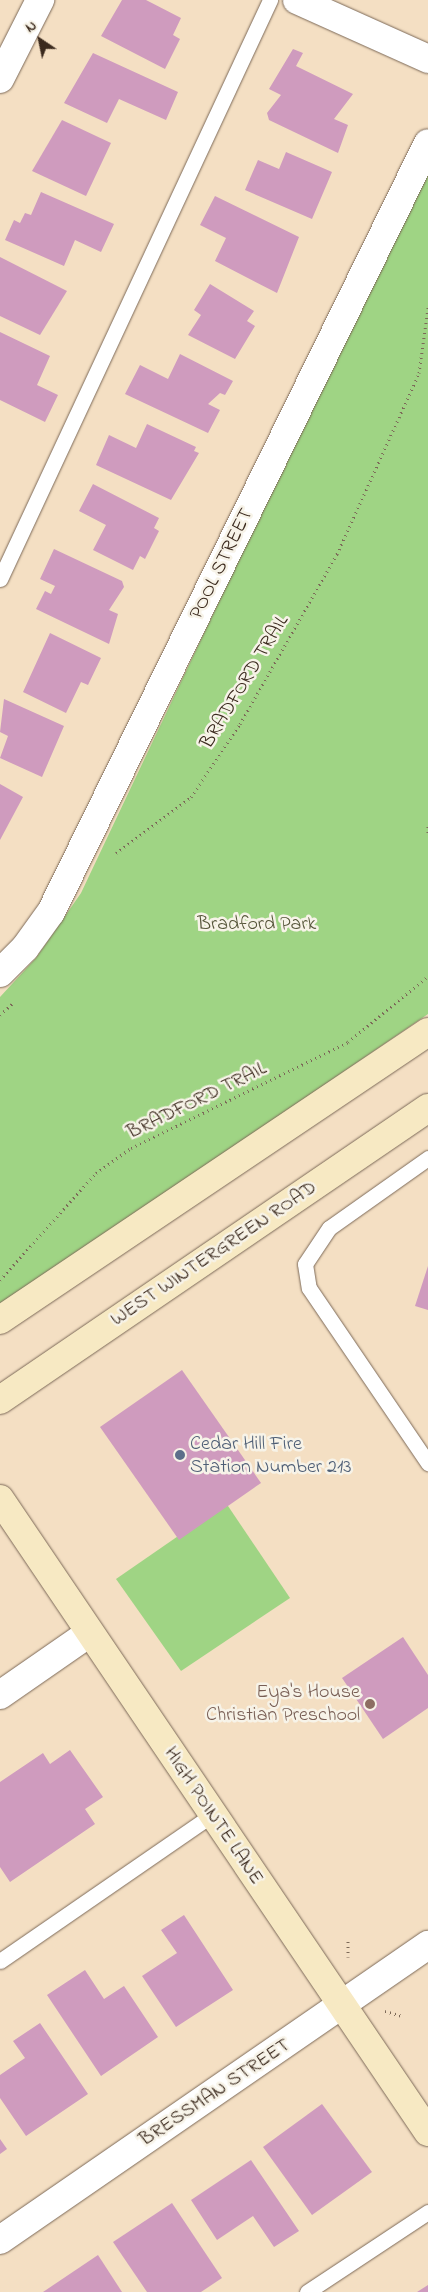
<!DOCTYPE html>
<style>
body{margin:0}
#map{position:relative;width:428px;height:2292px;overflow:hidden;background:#f4dfc3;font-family:"Indie Flower",sans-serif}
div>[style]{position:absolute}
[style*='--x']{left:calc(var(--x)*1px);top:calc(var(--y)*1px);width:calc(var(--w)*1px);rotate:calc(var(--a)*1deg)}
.green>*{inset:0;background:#9fd484}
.building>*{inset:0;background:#cf9bbe}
.path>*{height:3px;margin-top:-1.5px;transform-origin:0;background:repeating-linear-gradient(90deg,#7c6958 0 1px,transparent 0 5px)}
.roads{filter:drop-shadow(0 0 1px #7c6958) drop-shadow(0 0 1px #7c6958)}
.lane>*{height:15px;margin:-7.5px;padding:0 7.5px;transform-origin:7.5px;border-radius:7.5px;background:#fff}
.street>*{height:28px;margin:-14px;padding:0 14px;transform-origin:14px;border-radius:14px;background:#fff}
.secondary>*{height:28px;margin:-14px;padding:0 14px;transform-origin:14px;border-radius:14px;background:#f7e9c3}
.dots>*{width:14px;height:14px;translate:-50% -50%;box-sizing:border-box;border:2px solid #f7f3e8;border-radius:50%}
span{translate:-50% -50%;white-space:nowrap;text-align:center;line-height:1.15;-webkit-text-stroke:5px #f7f3e8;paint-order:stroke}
.street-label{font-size:20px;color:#3b2a1e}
.park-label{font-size:20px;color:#545438}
.service-label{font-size:20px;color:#4e5e75}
.left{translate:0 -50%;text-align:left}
.education-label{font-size:20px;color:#785e54}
.right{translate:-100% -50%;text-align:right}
.north{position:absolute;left:15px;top:15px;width:50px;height:50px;-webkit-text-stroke:4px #f7f3e8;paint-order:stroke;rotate:326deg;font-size:14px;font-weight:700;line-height:20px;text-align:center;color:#3b2a1e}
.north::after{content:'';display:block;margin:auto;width:18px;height:22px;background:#3b2a1e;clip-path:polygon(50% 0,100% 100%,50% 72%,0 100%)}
</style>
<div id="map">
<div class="green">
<i style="clip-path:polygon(428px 160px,428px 1014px,0 1307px,0 997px,36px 958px,81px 893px)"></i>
<i style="clip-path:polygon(226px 1503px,290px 1598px,181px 1671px,116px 1579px)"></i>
</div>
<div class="building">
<i style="clip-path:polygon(122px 0,146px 0,181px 18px,173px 35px,180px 39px,165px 69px,101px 36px)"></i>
<i style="clip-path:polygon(293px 49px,303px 53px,296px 66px,353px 94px,334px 119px,348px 125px,338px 153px,269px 120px,267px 113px,281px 95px,269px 89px)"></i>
<i style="clip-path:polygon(93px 53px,178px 92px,166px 120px,119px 99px,107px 123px,64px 103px)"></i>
<i style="clip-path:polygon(62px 120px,111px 143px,86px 196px,32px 171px)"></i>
<i style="clip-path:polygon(286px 152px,332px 172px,312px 219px,245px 190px,258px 160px,279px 169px)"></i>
<i style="clip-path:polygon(41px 192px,114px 224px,101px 252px,75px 240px,64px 266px,5px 240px,14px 220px,20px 223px,25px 213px,31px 215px)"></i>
<i style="clip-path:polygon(215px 196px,299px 237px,277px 293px,215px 261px,226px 238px,200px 225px)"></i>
<i style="clip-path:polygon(0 257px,67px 291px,40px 335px,0 316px)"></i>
<i style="clip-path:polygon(210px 284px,254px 311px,247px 321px,255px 326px,235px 359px,188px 335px,201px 315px,194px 310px)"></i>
<i style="clip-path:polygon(0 332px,50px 356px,37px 385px,58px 395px,45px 422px,0 400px)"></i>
<i style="clip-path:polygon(180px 354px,233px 381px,225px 395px,220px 393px,208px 404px,220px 410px,208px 433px,125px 394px,140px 365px,168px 379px)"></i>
<i style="clip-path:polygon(147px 424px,196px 447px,194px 451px,199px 453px,171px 500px,96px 465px,109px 435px,136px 448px)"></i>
<i style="clip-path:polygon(93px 484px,159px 518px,154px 528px,159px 531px,145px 559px,140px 556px,133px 570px,93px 550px,106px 525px,79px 511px)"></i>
<i style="clip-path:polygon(54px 549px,122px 581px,124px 587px,109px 610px,118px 614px,109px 644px,36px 609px,45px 591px,51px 594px,55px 586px,40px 579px)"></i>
<i style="clip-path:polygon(50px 633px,101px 658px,88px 685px,81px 682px,66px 713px,23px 692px)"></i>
<i style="clip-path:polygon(4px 699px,64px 726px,42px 777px,0 758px,8px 736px,0 732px)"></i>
<i style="clip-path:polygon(0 784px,23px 797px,0 840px)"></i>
<i style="clip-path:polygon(428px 1266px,428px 1310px,415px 1306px)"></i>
<i style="clip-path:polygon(182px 1370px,261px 1483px,179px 1540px,100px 1427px)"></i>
<i style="clip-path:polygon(403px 1637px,428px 1675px,428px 1708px,383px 1739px,342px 1678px)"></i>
<i style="clip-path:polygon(70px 1750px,103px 1797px,85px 1809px,95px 1824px,10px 1882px,0 1867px,0 1782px,43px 1753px,50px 1764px)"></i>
<i style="clip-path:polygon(184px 1915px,233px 1990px,176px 2027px,142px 1976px,177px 1953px,161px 1930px)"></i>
<i style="clip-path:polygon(85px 1970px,104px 1999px,124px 1986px,158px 2037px,101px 2076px,47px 1995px)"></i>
<i style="clip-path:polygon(40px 2023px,88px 2094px,26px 2136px,0 2098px,0 2075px,25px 2058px,13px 2041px)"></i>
<i style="clip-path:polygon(322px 2104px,372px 2172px,312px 2215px,263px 2147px)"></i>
<i style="clip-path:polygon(0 2139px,7px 2149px,0 2154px)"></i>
<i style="clip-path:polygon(251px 2160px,299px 2231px,274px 2247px,253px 2216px,217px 2240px,191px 2200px)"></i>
<i style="clip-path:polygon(172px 2203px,222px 2278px,201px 2292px,147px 2292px,113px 2242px)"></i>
<i style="clip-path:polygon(98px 2255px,122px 2292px,43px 2292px)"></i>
<i style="clip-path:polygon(428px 2285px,428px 2292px,417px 2292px)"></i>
</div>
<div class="path">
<i style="--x:428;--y:826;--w:8;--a:90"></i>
<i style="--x:116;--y:853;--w:94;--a:-36.7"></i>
<i style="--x:191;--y:797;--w:88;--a:-56.1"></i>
<i style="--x:240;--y:724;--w:196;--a:-60.3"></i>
<i style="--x:337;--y:554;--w:199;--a:-65.6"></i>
<i style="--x:419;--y:373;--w:66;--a:-82.1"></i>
<i style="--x:0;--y:1015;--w:19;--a:-43"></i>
<i style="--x:0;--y:1280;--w:144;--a:-48.1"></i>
<i style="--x:96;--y:1173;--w:43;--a:-35.5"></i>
<i style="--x:131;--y:1148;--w:242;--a:-26"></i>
<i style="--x:348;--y:1042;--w:104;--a:-39.5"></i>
<i style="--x:348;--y:1957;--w:17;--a:-90"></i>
<i style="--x:385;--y:2011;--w:18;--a:16"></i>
</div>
<div class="roads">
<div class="lane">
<i style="--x:0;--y:579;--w:639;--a:-65"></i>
<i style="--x:428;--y:1158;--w:121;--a:144.7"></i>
<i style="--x:329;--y:1228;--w:43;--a:123.7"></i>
<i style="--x:305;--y:1264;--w:24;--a:81"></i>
<i style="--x:309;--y:1288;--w:212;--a:55.8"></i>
<i style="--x:0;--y:1961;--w:257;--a:-34.6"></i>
<i style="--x:307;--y:2292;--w:145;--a:-33.5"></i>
</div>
<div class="street">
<i style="--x:297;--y:0;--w:144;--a:24.2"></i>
<i style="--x:0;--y:79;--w:89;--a:-63.1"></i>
<i style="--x:0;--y:973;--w:35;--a:-45"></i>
<i style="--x:25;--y:948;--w:44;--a:-54.2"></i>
<i style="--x:51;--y:912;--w:856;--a:-63.88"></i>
<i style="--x:0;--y:1695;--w:107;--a:-34.7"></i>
<i style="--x:0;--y:2240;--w:520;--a:-34.58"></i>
</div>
<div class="secondary">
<i style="--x:0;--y:1320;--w:516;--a:-33.94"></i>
<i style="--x:0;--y:1400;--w:518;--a:-34.3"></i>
<i style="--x:0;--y:1499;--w:764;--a:55.94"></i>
</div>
</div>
<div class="dots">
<i style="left:180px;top:1455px;background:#5c6f8a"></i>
<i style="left:370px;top:1704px;background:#8d6e63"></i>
</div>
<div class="street-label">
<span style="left:222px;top:564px;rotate:-64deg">POOL STREET</span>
<span style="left:245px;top:682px;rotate:-59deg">BRADFORD TRAIL</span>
<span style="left:197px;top:1101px;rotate:-26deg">BRADFORD TRAIL</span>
<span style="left:214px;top:1254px;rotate:-34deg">WEST WINTERGREEN ROAD</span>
<span style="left:213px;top:1816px;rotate:56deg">HIGH POINTE LANE</span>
<span style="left:215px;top:2093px;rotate:-34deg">BRESSMAN STREET</span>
</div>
<div class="park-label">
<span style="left:257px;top:924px">Bradford Park</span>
</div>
<div class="service-label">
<span class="left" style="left:190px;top:1456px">Cedar Hill Fire<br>Station Number 213</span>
</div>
<div class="education-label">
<span class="right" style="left:360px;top:1704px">Eya's House<br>Christian Preschool</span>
</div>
<div class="north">N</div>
</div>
